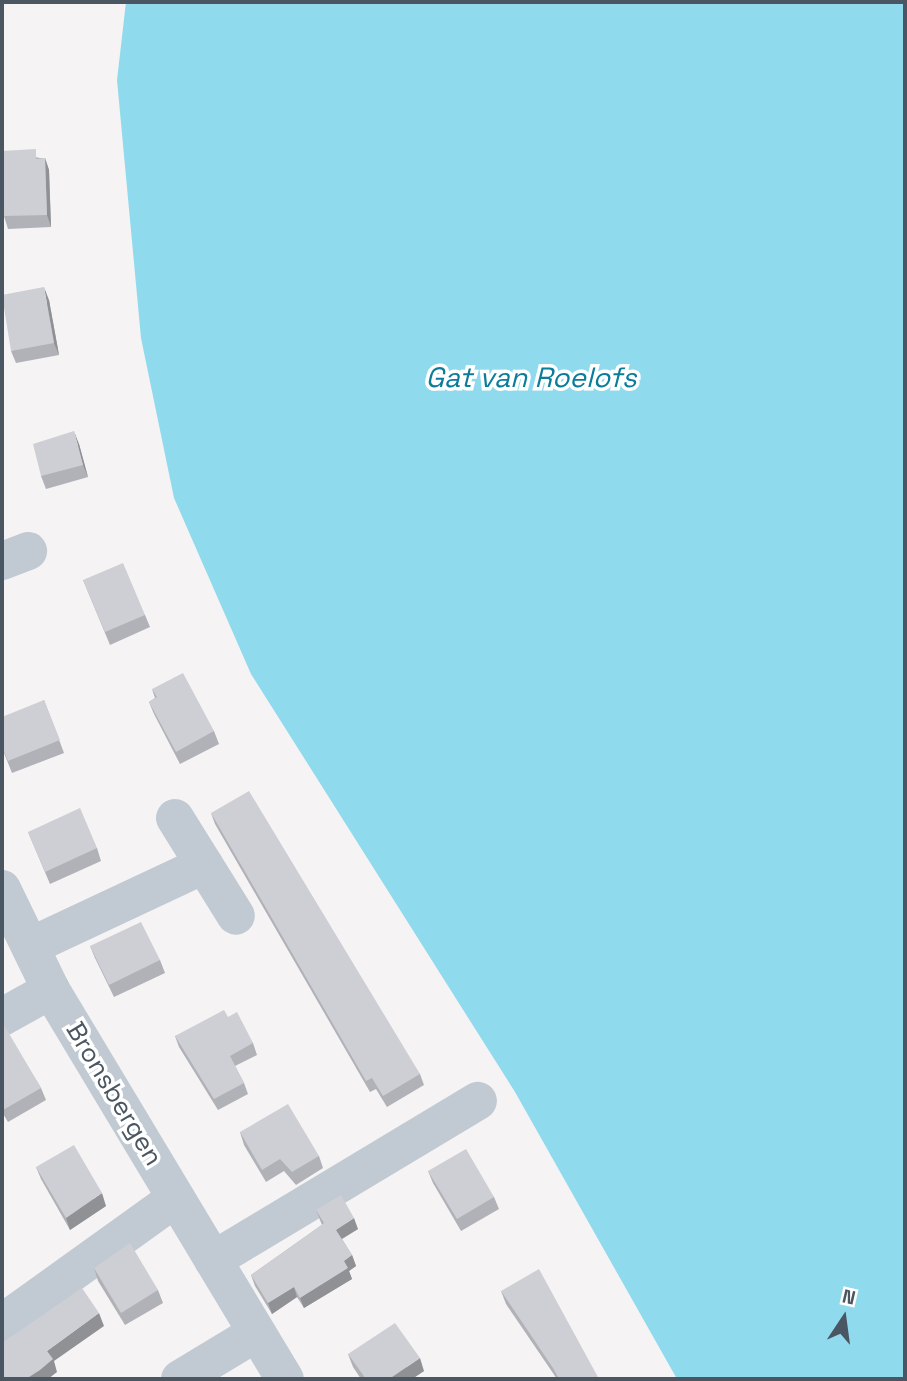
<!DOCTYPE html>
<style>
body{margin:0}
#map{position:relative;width:907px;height:1381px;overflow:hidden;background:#f5f3f3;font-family:"Space Grotesk",sans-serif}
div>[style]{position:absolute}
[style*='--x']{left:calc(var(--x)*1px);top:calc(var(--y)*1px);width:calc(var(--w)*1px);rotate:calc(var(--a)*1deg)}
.water>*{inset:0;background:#90daee}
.minor>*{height:38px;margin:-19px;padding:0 19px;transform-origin:19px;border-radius:19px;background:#c1cad2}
.wall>*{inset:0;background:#b0b2b7}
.shaded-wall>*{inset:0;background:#909195}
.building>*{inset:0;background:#cdcfd5}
span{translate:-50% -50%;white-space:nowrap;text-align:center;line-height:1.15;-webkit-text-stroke:7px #fff;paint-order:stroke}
.street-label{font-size:26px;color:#4a5661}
.water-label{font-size:28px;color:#0c7c9b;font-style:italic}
.frame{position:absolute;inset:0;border:4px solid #4a5661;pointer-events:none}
.north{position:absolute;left:809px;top:1283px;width:70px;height:70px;-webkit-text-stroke:5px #fff;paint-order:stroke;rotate:13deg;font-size:19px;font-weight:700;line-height:28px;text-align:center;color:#4a5661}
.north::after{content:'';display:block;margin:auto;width:24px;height:32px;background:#4a5661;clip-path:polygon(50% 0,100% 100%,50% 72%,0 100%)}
</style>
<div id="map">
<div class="water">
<i style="clip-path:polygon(126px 2px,905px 2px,905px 1379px,677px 1379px,515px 1092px,251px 674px,174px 498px,141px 338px,117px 80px)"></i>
</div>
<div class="minor">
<i style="--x:2;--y:561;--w:28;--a:-21"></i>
<i style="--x:175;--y:818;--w:115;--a:58.1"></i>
<i style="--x:2;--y:889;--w:112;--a:64.1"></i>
<i style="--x:51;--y:990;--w:454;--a:59"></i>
<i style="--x:33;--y:945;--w:189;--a:-25.1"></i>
<i style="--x:2;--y:1017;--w:56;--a:-28.9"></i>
<i style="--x:213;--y:1260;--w:309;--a:-31"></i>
<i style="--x:2;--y:1323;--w:214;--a:-35.7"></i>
<i style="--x:180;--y:1379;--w:89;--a:-31.2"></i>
</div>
<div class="wall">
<i style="clip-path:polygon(2px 151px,40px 158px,45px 158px,49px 170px,51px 227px,8px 229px,4px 216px,3px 208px,2px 208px)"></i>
<i style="clip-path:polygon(49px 300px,59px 355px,16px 363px,11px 351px)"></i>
<i style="clip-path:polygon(79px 444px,88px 477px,46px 489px,41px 476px)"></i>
<i style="clip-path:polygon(83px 580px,145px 615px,150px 627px,110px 645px)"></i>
<i style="clip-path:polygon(152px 689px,214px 731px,219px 744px,180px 764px,154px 714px,149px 702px,155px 698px)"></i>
<i style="clip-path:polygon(44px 700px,64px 753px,12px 773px,2px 748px)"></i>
<i style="clip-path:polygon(211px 813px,420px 1074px,424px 1085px,387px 1107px,376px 1089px,370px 1092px,215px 824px)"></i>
<i style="clip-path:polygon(28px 832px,97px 848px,101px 861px,50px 884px)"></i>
<i style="clip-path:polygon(90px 946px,160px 960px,165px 973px,114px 997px,95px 958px)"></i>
<i style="clip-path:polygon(228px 1017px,253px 1043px,257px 1055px,235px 1066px,244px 1083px,248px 1094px,218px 1110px,179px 1047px,175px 1036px)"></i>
<i style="clip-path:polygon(2px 1024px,41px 1088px,46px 1100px,8px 1122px,2px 1112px)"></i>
<i style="clip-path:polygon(240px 1132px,319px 1156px,323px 1168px,296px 1185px,284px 1171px,266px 1182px,244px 1145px)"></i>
<i style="clip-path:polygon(36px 1167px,106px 1206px,70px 1230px,41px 1179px)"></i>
<i style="clip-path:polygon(428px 1171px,494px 1197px,499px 1209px,461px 1231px,433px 1183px)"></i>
<i style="clip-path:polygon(316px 1210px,358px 1229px,342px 1239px,352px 1255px,356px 1266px,349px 1271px,352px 1279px,304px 1308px,297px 1297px,272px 1314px,255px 1286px,251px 1275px,322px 1225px)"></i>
<i style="clip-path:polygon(94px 1268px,158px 1290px,163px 1303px,125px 1325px,98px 1281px)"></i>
<i style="clip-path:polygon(501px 1291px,599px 1379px,557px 1379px,506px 1304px)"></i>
<i style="clip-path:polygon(348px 1354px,424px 1371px,412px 1379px,361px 1379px,353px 1367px)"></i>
</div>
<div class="shaded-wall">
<i style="clip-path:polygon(45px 158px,49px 170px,51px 227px,47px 215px)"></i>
<i style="clip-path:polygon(44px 287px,49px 300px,59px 355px,54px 343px)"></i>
<i style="clip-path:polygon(74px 431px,79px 444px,88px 477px,83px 465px)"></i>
<i style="clip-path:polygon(102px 1193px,106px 1206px,70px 1230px,66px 1218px)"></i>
<i style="clip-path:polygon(354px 1218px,358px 1229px,340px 1240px,336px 1230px)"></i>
<i style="clip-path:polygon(352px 1255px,356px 1266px,349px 1271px,352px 1279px,304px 1308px,300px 1298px,344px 1261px)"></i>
<i style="clip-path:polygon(294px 1287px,297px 1297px,272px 1314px,268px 1303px)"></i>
<i style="clip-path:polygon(99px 1313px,104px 1326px,54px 1361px,57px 1372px,48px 1379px,26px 1379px,47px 1351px)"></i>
<i style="clip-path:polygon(420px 1358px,424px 1371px,412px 1379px,389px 1379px)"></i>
</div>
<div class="building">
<i style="clip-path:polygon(36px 149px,36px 159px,45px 158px,47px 215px,4px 216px,2px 196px,2px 151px)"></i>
<i style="clip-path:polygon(44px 287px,54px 343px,11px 351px,2px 295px)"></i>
<i style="clip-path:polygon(74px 431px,83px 465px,41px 476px,33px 444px)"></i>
<i style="clip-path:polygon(123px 563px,145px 615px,105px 632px,83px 580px)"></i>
<i style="clip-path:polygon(183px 673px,214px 731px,176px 752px,149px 702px,157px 697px,152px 689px)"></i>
<i style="clip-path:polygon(44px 700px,60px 740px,8px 761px,2px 747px,2px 717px)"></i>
<i style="clip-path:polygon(249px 791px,420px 1074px,383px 1096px,372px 1078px,366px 1081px,211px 813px)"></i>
<i style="clip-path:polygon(80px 808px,97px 848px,45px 872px,28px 832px)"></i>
<i style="clip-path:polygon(141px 922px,160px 960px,109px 985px,90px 946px)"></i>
<i style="clip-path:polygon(224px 1010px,228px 1017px,237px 1012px,253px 1043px,230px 1056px,244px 1083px,214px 1099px,175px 1036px)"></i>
<i style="clip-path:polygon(2px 1024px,4px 1025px,41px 1088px,3px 1110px,2px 1107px)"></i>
<i style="clip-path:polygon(288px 1104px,319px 1156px,292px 1172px,280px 1159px,262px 1170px,240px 1132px)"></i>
<i style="clip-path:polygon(74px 1145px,102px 1193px,66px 1218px,36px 1167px)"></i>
<i style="clip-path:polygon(466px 1149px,494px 1197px,457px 1219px,428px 1171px)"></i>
<i style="clip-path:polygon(341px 1195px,354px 1218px,336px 1230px,352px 1255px,344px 1261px,348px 1268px,300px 1298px,294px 1287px,268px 1303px,251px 1275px,324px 1223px,316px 1210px)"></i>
<i style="clip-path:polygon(130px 1243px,158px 1290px,121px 1313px,94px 1268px)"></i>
<i style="clip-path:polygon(539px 1269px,599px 1379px,559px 1379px,553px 1368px,501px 1291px)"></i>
<i style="clip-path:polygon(82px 1288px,99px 1313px,47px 1351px,53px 1359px,40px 1370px,26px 1379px,2px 1379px,2px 1343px)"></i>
<i style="clip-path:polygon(395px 1323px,420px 1358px,389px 1379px,366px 1379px,348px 1354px)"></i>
</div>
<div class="street-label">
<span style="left:114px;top:1094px;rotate:59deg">Bronsbergen</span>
</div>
<div class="water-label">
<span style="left:531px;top:377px">Gat van Roelofs</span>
</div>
<div class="frame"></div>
<div class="north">N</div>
</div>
